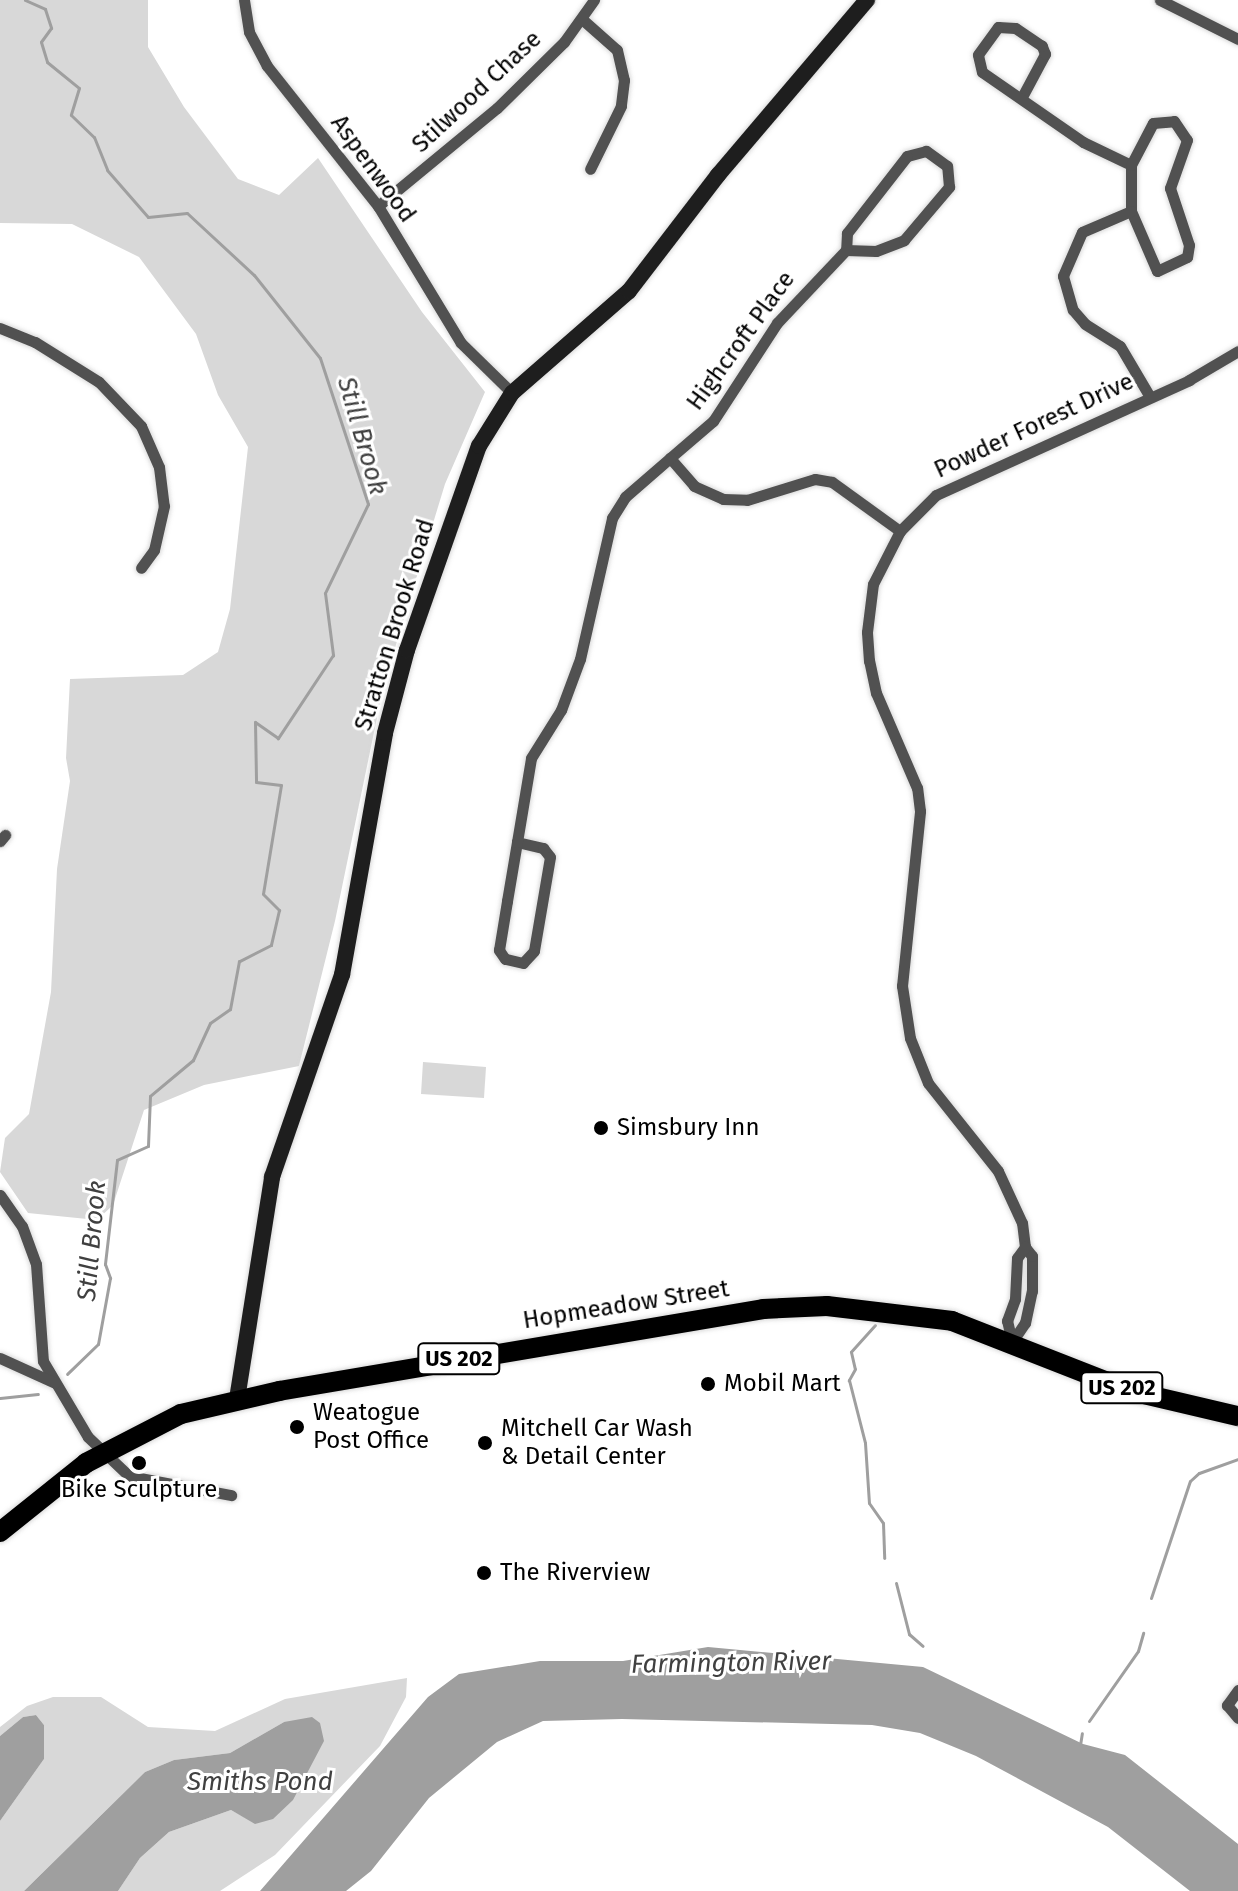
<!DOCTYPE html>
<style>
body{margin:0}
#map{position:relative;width:1238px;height:1891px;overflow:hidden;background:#fff;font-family:"Fira Sans",sans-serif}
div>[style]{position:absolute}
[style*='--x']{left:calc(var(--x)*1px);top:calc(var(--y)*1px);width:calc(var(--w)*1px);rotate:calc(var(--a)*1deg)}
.green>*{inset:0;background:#d8d8d8}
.water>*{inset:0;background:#9f9f9f}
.stream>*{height:3px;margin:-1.5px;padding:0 1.5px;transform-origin:1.5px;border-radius:1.5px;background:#9f9f9f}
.roads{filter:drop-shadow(0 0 2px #dbdbdb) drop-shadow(0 0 2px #dbdbdb)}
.street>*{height:11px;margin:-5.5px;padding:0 5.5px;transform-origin:5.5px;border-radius:5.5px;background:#515151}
.secondary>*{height:16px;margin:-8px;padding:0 8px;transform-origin:8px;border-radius:8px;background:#1e1e1e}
.highway>*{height:20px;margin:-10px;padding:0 10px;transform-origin:10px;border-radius:10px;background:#000}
.dots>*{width:22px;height:22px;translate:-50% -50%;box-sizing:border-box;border:4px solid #fff;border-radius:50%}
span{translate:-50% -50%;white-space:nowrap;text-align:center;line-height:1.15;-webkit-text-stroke:6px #fff;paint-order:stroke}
.shield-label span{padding:2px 6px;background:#fff;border:2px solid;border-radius:6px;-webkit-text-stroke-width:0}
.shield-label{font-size:22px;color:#000;font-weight:700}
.street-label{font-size:24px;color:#000}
.poi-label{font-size:24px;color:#000}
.left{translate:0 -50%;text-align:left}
.water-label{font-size:26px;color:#404040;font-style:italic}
</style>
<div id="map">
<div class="green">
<i style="clip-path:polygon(0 0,148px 0,148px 47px,184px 107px,238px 179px,279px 195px,318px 158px,422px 312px,485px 392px,445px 484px,384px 684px,335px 921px,299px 1066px,204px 1085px,144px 1110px,113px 1205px,97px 1220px,28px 1213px,0 1172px,5px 1138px,29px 1114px,51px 992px,57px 869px,70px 781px,66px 758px,70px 679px,183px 675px,218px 652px,230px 609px,248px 447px,218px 395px,196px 334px,139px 257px,72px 224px,0 223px)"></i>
<i style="clip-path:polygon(423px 1062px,486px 1067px,484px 1098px,421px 1094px)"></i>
<i style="clip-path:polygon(407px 1678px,406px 1697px,380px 1746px,275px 1855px,220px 1891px,118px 1891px,140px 1858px,169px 1832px,231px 1810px,255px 1823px,284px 1722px,230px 1753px,174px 1760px,145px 1772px,24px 1891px,0 1891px,0 1821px,44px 1759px,44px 1725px,36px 1715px,23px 1717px,0 1736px,0 1727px,27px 1706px,53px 1697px,101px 1697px,148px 1727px,215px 1731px,285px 1699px)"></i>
</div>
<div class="water">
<i style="clip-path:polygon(708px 1647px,923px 1667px,1083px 1744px,1125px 1755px,1238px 1844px,1238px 1891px,1190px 1891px,1108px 1827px,976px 1756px,920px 1733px,872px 1725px,622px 1719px,543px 1721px,497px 1742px,429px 1798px,371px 1871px,346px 1891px,260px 1891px,428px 1697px,459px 1674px,540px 1661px,623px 1661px)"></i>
<i style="clip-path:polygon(36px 1715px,44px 1725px,44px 1759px,0 1821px,0 1736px,23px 1717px)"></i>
<i style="clip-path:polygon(312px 1717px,320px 1723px,324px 1741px,293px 1800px,273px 1819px,255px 1824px,231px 1810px,169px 1832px,140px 1858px,118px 1891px,24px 1891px,145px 1772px,174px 1760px,230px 1753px,284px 1722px)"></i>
</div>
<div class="stream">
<i style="--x:25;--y:0;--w:22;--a:24"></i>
<i style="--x:45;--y:9;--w:20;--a:72"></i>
<i style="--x:51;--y:28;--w:17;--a:126"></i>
<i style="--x:41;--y:42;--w:21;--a:73"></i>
<i style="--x:47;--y:62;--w:41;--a:39.1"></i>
<i style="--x:79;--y:88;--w:28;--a:107"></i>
<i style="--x:71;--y:115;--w:32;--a:44"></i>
<i style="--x:94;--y:137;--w:35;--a:68"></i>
<i style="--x:107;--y:170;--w:62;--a:48.9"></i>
<i style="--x:148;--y:217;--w:39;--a:-6"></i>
<i style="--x:187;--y:213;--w:91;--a:42.8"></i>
<i style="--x:254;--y:275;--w:106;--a:51.5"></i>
<i style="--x:320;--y:358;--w:154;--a:71.8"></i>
<i style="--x:368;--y:504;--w:99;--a:115.8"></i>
<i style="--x:325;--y:593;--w:63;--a:82.6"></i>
<i style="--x:333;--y:655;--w:100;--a:123.5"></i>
<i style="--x:278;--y:738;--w:28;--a:-145"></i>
<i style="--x:255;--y:722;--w:60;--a:89"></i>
<i style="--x:256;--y:782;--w:25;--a:7"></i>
<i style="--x:281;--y:785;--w:110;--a:99.4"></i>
<i style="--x:263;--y:894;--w:23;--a:45"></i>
<i style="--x:279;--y:910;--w:36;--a:103"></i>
<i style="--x:271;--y:945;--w:36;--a:153"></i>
<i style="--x:239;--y:961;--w:49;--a:100.6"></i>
<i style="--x:230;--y:1009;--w:24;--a:145"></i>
<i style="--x:210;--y:1023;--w:41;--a:114.7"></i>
<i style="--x:193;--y:1060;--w:56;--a:140.1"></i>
<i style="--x:150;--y:1096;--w:50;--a:92.3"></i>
<i style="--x:148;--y:1146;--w:34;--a:156"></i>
<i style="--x:117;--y:1160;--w:105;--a:96.6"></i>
<i style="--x:105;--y:1264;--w:15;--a:70"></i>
<i style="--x:110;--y:1278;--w:67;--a:100.3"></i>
<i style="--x:98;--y:1344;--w:43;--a:135.9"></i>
<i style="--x:875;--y:1325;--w:36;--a:132"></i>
<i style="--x:851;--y:1352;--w:17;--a:77"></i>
<i style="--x:855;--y:1369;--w:13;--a:119"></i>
<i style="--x:849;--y:1380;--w:65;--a:75.7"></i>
<i style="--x:865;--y:1443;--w:60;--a:86.2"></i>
<i style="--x:869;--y:1503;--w:24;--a:55"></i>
<i style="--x:883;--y:1523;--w:35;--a:88"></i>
<i style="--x:0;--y:1398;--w:38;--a:-6"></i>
<i style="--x:896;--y:1583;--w:53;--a:75.7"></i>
<i style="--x:909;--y:1634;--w:18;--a:41"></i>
<i style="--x:1151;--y:1598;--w:123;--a:-71.6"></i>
<i style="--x:1190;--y:1481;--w:12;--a:-42"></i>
<i style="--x:1199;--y:1473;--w:41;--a:-19.7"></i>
<i style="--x:1089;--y:1721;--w:85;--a:-55"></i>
<i style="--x:1138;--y:1651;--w:19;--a:-74"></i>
<i style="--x:1080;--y:1745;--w:12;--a:-81"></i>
</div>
<div class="roads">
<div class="street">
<i style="--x:244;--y:0;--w:32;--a:81"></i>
<i style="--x:249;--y:32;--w:38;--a:62"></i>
<i style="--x:267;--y:66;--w:179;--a:51.6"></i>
<i style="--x:378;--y:206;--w:160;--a:58.8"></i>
<i style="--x:461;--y:343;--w:71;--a:44.4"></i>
<i style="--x:1160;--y:0;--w:87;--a:26.6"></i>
<i style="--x:583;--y:20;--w:45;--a:41.4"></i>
<i style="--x:617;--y:50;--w:31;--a:77"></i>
<i style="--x:624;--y:80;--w:26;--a:97"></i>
<i style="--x:621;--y:106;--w:70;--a:116.2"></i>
<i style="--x:1022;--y:97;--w:49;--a:-61.9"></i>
<i style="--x:1045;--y:54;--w:9;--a:-111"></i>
<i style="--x:1042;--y:46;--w:32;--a:-146"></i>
<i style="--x:1015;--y:28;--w:17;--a:-177"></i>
<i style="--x:998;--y:27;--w:34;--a:126"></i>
<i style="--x:978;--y:55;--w:17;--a:77"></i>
<i style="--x:982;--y:72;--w:123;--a:34.7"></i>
<i style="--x:1083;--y:142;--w:53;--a:25.6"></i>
<i style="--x:378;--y:206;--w:154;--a:-39.5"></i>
<i style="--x:497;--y:108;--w:94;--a:-44.6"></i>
<i style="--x:564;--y:42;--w:52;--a:-54.5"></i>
<i style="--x:1131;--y:211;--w:46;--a:-90"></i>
<i style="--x:1131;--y:165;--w:47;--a:-62.4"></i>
<i style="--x:1153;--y:123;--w:21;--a:-5"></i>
<i style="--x:1174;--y:121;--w:23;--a:56"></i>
<i style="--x:1187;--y:140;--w:51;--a:109.5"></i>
<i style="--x:1170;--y:188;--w:60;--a:71.6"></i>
<i style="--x:1189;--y:245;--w:12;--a:99"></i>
<i style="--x:1187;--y:257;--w:33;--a:155"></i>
<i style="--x:1157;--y:271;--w:65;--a:-113.4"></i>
<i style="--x:1131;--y:211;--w:53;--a:156.8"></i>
<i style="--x:1082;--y:232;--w:48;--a:113.4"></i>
<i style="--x:1063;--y:276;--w:35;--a:74"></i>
<i style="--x:1073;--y:310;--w:18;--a:49"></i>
<i style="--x:1085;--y:324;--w:41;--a:32.2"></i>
<i style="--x:1120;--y:346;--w:59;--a:59.5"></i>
<i style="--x:846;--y:250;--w:30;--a:2"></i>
<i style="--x:876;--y:251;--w:30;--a:-21"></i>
<i style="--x:904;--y:240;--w:70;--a:-49.7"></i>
<i style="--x:949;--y:187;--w:21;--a:-95"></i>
<i style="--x:947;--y:166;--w:26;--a:-144"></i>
<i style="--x:926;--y:151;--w:20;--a:165"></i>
<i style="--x:907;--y:156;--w:98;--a:127.9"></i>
<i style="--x:847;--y:233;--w:17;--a:93"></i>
<i style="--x:846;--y:250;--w:100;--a:133.4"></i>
<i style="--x:777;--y:323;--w:117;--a:123.1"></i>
<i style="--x:713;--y:421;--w:57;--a:139.3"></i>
<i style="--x:670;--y:458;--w:37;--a:49"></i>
<i style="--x:694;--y:486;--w:32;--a:24"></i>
<i style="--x:723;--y:499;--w:24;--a:2"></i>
<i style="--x:747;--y:500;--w:71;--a:-17.2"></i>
<i style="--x:815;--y:479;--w:17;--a:10"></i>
<i style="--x:832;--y:482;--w:84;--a:35.8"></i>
<i style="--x:0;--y:328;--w:38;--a:22"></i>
<i style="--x:35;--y:342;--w:75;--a:32"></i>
<i style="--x:99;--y:382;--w:61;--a:46.3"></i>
<i style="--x:141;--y:426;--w:45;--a:66.3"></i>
<i style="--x:159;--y:467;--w:39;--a:83"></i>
<i style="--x:164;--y:506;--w:45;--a:102.8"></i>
<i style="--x:154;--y:550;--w:22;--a:126"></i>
<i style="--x:0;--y:841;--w:8;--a:-50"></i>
<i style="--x:517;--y:842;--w:27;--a:13"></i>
<i style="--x:543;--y:848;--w:11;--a:52"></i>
<i style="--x:550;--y:857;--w:95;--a:99.7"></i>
<i style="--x:534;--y:951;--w:16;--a:133"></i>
<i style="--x:523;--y:963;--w:18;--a:-167"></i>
<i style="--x:505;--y:959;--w:11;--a:-124"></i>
<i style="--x:499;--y:950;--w:50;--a:-80.7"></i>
<i style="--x:507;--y:901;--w:60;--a:-80.4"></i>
<i style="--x:517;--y:842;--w:85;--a:-80.5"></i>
<i style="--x:531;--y:758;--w:57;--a:-58"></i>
<i style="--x:561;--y:710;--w:54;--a:-69.6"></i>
<i style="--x:580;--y:659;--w:145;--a:-77.2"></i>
<i style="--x:612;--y:518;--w:25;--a:-58"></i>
<i style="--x:625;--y:497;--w:60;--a:-40.9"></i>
<i style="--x:0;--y:1195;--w:38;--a:55"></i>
<i style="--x:22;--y:1226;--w:40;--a:69.8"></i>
<i style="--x:36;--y:1264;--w:97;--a:85.9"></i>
<i style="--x:43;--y:1361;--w:88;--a:59.4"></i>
<i style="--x:88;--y:1437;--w:57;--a:43.6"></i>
<i style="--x:129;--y:1476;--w:104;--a:10.6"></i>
<i style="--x:1012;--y:1342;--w:23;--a:-56"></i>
<i style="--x:1025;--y:1323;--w:33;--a:-78"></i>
<i style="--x:1032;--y:1291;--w:35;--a:-90"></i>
<i style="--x:1032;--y:1256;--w:11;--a:-128"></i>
<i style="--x:1025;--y:1247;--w:24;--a:-97"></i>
<i style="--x:1022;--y:1223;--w:57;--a:-114.8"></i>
<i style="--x:998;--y:1171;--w:112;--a:-128.5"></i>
<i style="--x:928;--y:1083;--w:48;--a:-111.8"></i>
<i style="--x:910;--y:1038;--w:53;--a:-98.7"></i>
<i style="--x:902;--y:986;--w:176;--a:-84.1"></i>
<i style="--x:920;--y:811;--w:23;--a:-97"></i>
<i style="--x:917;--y:788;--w:103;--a:-113.3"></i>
<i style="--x:876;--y:693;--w:33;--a:-102"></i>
<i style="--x:869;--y:661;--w:29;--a:-94"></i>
<i style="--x:867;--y:632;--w:48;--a:-82.9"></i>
<i style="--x:873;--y:584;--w:59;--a:-63"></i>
<i style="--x:900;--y:531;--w:51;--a:-45"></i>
<i style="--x:936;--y:495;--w:278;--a:-24.4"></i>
<i style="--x:1189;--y:380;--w:57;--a:-30.6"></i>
<i style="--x:1012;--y:1342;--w:22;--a:-103"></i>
<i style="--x:1007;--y:1321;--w:23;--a:-70"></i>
<i style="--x:1015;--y:1299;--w:41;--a:-87.2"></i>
<i style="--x:1017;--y:1258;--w:14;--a:-54"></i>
<i style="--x:0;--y:1358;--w:60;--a:24.4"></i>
<i style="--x:1238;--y:1690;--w:19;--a:126"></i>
<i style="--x:1227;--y:1705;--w:17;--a:50"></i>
</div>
<div class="secondary">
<i style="--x:237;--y:1399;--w:225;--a:-81"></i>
<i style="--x:272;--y:1177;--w:214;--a:-70.9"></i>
<i style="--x:342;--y:975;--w:246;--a:-79.9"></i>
<i style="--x:385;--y:733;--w:86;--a:-75.2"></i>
<i style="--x:407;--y:650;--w:216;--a:-70.6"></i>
<i style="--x:479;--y:446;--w:62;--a:-58.1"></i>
<i style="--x:512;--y:393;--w:155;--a:-41.1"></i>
<i style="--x:629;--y:291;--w:146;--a:-52.5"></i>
<i style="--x:718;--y:175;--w:230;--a:-49.6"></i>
</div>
<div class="highway">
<i style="--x:0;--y:1532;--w:110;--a:-38.7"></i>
<i style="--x:86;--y:1463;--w:107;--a:-27.3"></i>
<i style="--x:181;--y:1414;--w:101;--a:-13.2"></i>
<i style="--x:279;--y:1391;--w:491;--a:-9.6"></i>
<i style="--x:763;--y:1309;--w:64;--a:-2.7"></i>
<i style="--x:827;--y:1306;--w:126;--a:6.8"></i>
<i style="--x:952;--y:1321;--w:192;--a:21.4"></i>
<i style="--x:1131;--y:1391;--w:110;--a:13.2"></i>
</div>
</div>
<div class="dots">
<i style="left:601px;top:1128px;background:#000"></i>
<i style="left:708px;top:1384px;background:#000"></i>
<i style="left:297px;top:1427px;background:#000"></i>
<i style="left:485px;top:1443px;background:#000"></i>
<i style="left:139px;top:1463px;background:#000"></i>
<i style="left:484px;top:1573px;background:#000"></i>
</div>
<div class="shield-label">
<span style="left:459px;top:1359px">US 202</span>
<span style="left:1122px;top:1388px">US 202</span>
</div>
<div class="street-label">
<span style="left:477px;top:92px;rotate:-43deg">Stilwood Chase</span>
<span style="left:373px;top:169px;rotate:54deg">Aspenwood</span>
<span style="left:741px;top:341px;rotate:-54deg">Highcroft Place</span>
<span style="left:1034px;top:426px;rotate:-25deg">Powder Forest Drive</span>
<span style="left:395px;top:625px;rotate:-73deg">Stratton Brook Road</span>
<span style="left:626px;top:1305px;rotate:-9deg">Hopmeadow Street</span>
</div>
<div class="poi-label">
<span class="left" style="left:617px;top:1128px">Simsbury Inn</span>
<span class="left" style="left:724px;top:1384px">Mobil Mart</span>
<span class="left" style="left:313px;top:1427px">Weatogue<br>Post Office</span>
<span class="left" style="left:501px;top:1443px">Mitchell Car Wash<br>&amp; Detail Center</span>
<span style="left:139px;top:1490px">Bike Sculpture</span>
<span class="left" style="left:500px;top:1573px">The Riverview</span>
</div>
<div class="water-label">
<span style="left:362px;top:436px;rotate:74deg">Still Brook</span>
<span style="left:92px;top:1241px;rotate:-85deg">Still Brook</span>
<span style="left:731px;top:1663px;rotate:-1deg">Farmington River</span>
<span style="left:260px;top:1782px">Smiths Pond</span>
</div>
</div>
